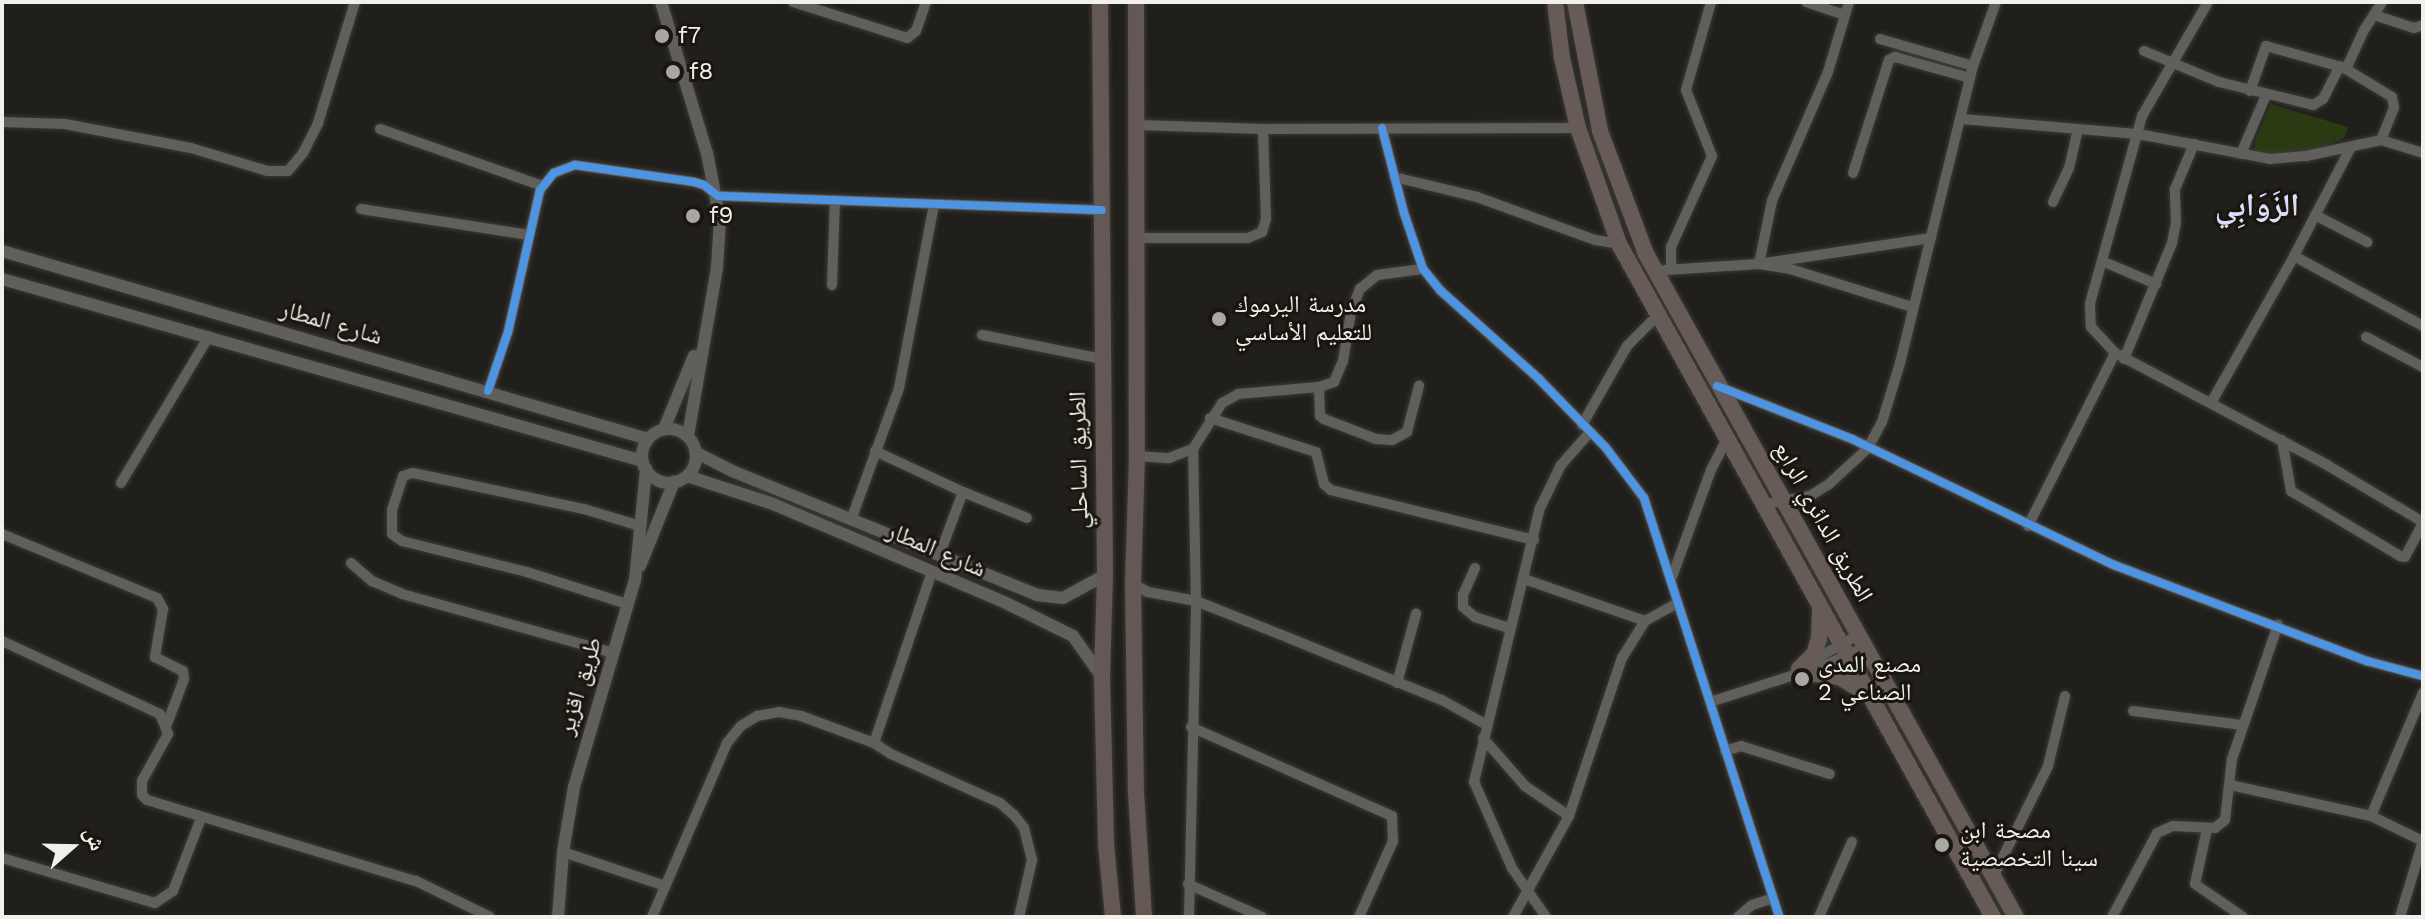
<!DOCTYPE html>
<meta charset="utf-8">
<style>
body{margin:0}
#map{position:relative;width:2425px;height:919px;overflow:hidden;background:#201f1b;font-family:"Work Sans","Noto Naskh Arabic",sans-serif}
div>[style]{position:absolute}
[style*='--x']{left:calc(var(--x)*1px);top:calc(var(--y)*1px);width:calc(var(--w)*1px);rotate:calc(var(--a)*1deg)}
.green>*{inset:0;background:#2b3a13}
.roads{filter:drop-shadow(0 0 2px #3b3a37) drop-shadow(0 0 2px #3b3a37)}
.minor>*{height:10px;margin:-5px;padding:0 5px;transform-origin:5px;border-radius:5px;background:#615f5c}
.tertiary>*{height:12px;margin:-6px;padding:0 6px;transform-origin:6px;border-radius:6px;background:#615f5c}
.tertiary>.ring{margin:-6px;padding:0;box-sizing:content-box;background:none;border:12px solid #615f5c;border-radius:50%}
.primary>*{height:16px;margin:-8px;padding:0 8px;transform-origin:8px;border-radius:8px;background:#665b57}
.trunk>*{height:16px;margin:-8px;padding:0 8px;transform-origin:8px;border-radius:8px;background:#645854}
.cycleway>*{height:8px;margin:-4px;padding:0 4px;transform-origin:4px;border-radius:4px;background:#4d94e3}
.dots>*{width:22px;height:22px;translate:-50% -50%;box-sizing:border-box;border:4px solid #1a160f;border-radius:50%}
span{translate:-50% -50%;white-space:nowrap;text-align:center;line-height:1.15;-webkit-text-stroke:6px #1a160f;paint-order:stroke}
.poi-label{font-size:24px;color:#f2f0eb}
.left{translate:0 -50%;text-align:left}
.street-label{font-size:24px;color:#f2f0eb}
.district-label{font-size:32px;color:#dadefb;font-weight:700}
.frame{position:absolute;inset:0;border:4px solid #f2f0eb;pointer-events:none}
.north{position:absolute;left:32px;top:807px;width:80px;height:80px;-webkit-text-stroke:6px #1a160f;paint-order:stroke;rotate:70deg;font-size:22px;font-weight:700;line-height:32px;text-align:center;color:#f2f0eb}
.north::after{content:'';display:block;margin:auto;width:28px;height:36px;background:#f2f0eb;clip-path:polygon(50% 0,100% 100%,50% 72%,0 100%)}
</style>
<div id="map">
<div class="green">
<i style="clip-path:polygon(2271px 104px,2348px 127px,2344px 138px,2308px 153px,2273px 156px,2255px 151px,2255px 141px)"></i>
</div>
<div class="roads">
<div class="minor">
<i style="--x:793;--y:2;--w:120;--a:17.5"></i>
<i style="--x:907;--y:38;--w:11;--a:-38"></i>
<i style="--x:916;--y:31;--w:31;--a:-71"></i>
<i style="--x:1806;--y:2;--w:41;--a:18.4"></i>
<i style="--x:1849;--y:2;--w:73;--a:106.7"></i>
<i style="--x:1828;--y:72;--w:141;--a:113.5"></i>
<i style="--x:1772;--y:201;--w:64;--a:101.7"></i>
<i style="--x:1759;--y:264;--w:174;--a:-8.6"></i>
<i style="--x:2208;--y:2;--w:132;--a:120.1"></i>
<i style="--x:2142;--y:116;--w:195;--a:105.5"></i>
<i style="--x:2090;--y:304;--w:23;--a:88"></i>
<i style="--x:2091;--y:327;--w:35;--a:47"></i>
<i style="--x:2115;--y:353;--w:240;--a:27.8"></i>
<i style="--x:2327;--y:465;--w:112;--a:30.7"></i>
<i style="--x:2374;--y:15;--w:42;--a:18"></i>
<i style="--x:2414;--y:28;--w:9;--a:-18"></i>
<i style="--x:1880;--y:39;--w:97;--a:16.2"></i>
<i style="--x:2144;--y:51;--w:81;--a:22.5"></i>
<i style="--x:2219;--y:82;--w:97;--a:13.7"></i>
<i style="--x:2313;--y:105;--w:12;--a:-31"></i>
<i style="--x:2323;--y:99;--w:37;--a:-63"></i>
<i style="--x:2250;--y:91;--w:48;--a:-70.4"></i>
<i style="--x:2266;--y:46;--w:82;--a:15.6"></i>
<i style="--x:1962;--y:119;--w:177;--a:4.9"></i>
<i style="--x:2138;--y:134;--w:134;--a:10.7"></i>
<i style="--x:2270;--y:159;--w:36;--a:-5"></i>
<i style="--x:2306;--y:156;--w:77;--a:-12"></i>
<i style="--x:2381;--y:140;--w:44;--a:17.2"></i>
<i style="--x:2;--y:122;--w:63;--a:1.8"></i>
<i style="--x:65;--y:124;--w:128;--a:10.8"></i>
<i style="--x:191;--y:148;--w:79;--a:16.8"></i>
<i style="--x:267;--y:171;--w:21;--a:0"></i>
<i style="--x:288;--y:171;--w:23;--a:-50"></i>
<i style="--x:303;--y:153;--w:34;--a:-63"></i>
<i style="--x:318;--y:123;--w:127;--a:-73"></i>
<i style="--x:1137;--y:125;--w:126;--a:1.8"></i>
<i style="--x:1263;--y:129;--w:315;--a:-0.2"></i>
<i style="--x:1382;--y:128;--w:88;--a:75.5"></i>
<i style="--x:1404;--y:213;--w:59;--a:71.3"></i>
<i style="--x:1423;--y:269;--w:28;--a:51"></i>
<i style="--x:1441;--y:291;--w:132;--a:41.9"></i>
<i style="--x:1539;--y:379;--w:96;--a:45.8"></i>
<i style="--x:1606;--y:448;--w:63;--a:52.8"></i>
<i style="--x:1644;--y:498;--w:440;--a:72.1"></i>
<i style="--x:380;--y:129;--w:173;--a:19.3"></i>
<i style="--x:2381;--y:140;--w:35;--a:-68"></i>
<i style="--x:2394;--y:108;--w:11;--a:-100"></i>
<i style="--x:2392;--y:97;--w:54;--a:-148.7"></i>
<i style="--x:2346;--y:69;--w:43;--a:-65.2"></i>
<i style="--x:2364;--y:30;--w:33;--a:-57"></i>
<i style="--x:2351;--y:147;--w:123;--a:117.6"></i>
<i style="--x:2294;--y:256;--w:147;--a:28.5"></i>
<i style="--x:2241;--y:154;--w:64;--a:-67"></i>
<i style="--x:1853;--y:173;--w:119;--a:-72.3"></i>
<i style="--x:1889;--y:60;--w:7;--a:-27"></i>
<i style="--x:1895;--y:57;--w:78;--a:15.6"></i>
<i style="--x:1394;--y:177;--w:85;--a:13.5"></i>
<i style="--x:1477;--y:197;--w:126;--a:20"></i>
<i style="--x:1595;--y:240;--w:24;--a:9"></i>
<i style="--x:2053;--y:202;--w:38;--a:-65"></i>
<i style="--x:2069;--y:168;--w:40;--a:-77"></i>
<i style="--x:361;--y:209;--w:170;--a:8.8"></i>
<i style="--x:2315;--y:215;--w:59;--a:27.4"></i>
<i style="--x:1136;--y:238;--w:112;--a:0"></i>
<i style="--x:1248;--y:238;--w:15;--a:-23"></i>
<i style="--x:1262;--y:232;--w:14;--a:-73"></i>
<i style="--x:1266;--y:219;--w:90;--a:-91.9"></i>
<i style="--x:2102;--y:261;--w:59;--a:23.1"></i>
<i style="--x:1671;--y:268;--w:21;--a:-90"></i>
<i style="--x:1671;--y:247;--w:100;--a:-65.7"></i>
<i style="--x:1712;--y:156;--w:71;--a:-111.5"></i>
<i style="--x:1686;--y:90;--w:91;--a:-74.1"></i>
<i style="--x:1665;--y:270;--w:94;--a:-3.7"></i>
<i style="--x:1759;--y:264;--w:31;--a:9"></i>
<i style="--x:1790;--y:269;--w:128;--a:17.3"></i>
<i style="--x:832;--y:285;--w:85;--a:-88"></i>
<i style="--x:982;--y:335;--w:122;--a:11.3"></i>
<i style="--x:2366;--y:337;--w:64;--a:27.8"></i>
<i style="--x:2124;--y:359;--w:126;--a:-67.5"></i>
<i style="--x:2172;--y:243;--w:20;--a:-79"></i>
<i style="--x:2176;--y:223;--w:34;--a:-92"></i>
<i style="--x:2175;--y:189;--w:49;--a:-67.1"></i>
<i style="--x:1319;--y:387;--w:29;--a:88"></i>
<i style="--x:1320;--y:416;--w:5;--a:37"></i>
<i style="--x:1324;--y:419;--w:56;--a:21"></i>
<i style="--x:1376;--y:439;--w:16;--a:4"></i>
<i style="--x:1392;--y:440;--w:17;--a:-28"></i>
<i style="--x:1407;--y:432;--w:48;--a:-75.4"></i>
<i style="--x:1720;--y:387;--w:142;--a:21.5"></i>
<i style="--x:1852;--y:439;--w:291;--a:25.7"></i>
<i style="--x:2114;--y:565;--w:271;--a:20.8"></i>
<i style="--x:2367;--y:661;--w:58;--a:15"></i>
<i style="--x:488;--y:391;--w:62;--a:-71.3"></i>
<i style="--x:508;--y:332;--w:146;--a:-77.3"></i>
<i style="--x:540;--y:190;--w:22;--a:-51"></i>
<i style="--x:554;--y:173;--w:22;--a:-21"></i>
<i style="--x:575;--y:165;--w:120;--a:8.1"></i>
<i style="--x:694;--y:182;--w:10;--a:17"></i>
<i style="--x:704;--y:185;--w:18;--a:38"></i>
<i style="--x:718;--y:196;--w:384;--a:2.1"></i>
<i style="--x:2211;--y:403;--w:169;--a:-60.5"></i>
<i style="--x:1210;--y:418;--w:111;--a:17.8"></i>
<i style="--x:1316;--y:452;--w:33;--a:76"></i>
<i style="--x:1324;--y:484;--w:9;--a:41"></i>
<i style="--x:1331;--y:490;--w:209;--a:13.8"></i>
<i style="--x:1582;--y:425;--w:91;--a:-60.3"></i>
<i style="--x:1627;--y:346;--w:42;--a:-45"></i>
<i style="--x:2282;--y:440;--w:52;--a:80"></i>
<i style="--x:2291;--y:491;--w:127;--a:30.8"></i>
<i style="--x:2400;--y:556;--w:5;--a:11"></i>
<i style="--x:2405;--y:557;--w:38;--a:-62"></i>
<i style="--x:875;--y:451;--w:97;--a:25"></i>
<i style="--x:963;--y:492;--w:68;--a:110.6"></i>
<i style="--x:1137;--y:456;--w:32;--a:4"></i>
<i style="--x:1169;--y:458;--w:26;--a:-21"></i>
<i style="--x:1193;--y:449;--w:54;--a:-57.8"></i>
<i style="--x:1222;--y:403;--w:18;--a:-29"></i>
<i style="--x:1238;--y:394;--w:81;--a:-4.9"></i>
<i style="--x:1319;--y:387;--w:16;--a:-18"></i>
<i style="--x:1334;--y:382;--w:23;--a:-67"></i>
<i style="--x:1343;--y:361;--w:50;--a:-80.7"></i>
<i style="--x:1351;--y:312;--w:25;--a:-69"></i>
<i style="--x:1360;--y:289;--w:22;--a:-39"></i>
<i style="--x:1377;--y:275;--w:46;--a:-7.4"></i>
<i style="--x:121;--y:483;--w:171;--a:-59.1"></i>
<i style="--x:963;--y:492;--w:69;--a:22.1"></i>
<i style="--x:1766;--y:504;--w:45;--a:-10.3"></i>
<i style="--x:1810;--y:496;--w:22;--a:-32"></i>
<i style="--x:1829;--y:484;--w:53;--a:-42.7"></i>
<i style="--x:1868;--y:448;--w:30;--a:-62"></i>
<i style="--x:1882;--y:422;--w:62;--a:-73"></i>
<i style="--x:1900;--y:363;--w:306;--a:-76.2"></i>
<i style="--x:1973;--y:66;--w:68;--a:-70.2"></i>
<i style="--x:851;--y:520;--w:140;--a:-70"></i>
<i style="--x:899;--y:388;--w:187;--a:-79.2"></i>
<i style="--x:2028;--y:526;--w:194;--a:-63.3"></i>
<i style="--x:2;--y:534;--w:168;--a:22.4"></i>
<i style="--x:157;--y:598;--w:13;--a:61"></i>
<i style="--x:163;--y:609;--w:49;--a:99.5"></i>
<i style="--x:155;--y:657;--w:31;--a:27"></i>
<i style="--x:183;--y:671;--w:8;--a:83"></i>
<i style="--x:184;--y:679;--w:48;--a:110.7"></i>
<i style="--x:351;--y:563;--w:28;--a:41"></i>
<i style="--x:372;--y:581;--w:33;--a:23"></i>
<i style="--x:402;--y:594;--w:220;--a:15.6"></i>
<i style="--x:1475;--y:568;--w:30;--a:114"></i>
<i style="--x:1463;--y:595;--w:12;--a:90"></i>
<i style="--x:1463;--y:607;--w:16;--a:40"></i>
<i style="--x:1475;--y:617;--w:36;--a:18"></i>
<i style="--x:1672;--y:577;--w:114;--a:-70"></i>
<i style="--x:1711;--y:470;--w:36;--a:-63"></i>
<i style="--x:1524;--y:579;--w:128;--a:19.1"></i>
<i style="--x:1133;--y:584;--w:17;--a:28"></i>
<i style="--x:1148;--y:592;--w:49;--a:10.6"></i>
<i style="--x:1196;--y:601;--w:100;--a:21.7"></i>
<i style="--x:1289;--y:638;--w:165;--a:22.1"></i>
<i style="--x:1442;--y:700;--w:51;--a:29.1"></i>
<i style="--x:627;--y:604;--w:105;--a:-162.3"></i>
<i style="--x:527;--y:572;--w:129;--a:-166.1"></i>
<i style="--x:402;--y:541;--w:12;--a:-145"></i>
<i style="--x:392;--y:534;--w:24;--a:-90"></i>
<i style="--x:392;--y:510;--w:36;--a:-72"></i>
<i style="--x:403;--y:476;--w:10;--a:-17"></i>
<i style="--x:413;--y:473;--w:175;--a:11.9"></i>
<i style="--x:584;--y:509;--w:59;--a:16.9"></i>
<i style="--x:2;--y:641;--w:174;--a:24.8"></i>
<i style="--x:160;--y:714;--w:22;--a:68"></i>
<i style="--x:168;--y:734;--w:54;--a:119"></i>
<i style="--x:142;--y:781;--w:14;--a:90"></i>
<i style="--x:142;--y:795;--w:7;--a:45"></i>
<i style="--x:147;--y:800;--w:281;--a:16.8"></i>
<i style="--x:416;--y:881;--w:82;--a:25.9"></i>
<i style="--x:1810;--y:662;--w:55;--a:-29.4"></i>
<i style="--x:1397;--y:683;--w:72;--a:-74.6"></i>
<i style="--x:1710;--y:702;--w:121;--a:-17.8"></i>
<i style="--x:1825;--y:665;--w:44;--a:-24.2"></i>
<i style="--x:2133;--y:711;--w:110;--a:7.3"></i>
<i style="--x:1191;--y:727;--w:220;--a:23.9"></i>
<i style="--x:1392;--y:816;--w:25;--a:88"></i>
<i style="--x:1393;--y:841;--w:83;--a:114.1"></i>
<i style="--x:1483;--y:738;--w:64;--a:48.8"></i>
<i style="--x:1525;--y:786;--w:53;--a:34.3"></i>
<i style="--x:874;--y:743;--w:181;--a:-71.3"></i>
<i style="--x:1725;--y:751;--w:17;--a:-17"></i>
<i style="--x:1741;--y:746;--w:93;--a:17.5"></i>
<i style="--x:2230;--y:785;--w:144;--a:12.4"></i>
<i style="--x:2371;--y:816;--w:134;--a:-67.1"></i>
<i style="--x:2371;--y:816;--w:58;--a:25.7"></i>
<i style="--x:2207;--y:829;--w:56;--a:102.3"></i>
<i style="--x:2195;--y:884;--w:58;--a:34.5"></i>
<i style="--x:563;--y:852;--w:108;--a:18.4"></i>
<i style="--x:2;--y:858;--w:159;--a:16.4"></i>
<i style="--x:155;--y:903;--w:22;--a:-34"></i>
<i style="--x:173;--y:891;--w:78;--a:-69"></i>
<i style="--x:1993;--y:877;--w:124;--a:-63.6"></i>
<i style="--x:2048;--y:766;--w:72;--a:-76.3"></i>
<i style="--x:1188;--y:884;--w:81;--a:24"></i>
<i style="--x:652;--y:917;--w:189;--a:-66.7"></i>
<i style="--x:727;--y:743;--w:22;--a:-51"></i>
<i style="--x:741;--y:726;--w:19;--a:-32"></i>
<i style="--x:757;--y:716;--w:22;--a:-10"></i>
<i style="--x:779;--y:712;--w:22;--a:10"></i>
<i style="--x:801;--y:716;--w:78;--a:20.3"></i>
<i style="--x:874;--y:743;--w:20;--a:33"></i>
<i style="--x:891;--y:754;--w:120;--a:24.2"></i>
<i style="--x:1000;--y:803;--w:18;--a:41"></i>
<i style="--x:1014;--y:815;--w:16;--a:52"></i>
<i style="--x:1024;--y:828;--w:33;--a:76"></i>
<i style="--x:1032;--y:860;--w:58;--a:102.8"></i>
<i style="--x:1189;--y:917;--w:316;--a:-88.7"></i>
<i style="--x:1196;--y:601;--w:152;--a:-91.1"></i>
<i style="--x:1513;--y:917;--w:115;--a:-61"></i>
<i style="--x:1569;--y:816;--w:167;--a:-71.5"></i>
<i style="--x:1622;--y:658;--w:44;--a:-58.1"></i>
<i style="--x:1645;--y:621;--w:37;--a:-29"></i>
<i style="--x:1546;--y:917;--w:60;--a:-124.8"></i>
<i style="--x:1512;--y:868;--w:94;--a:-113.8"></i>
<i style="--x:1474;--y:782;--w:282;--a:-76.5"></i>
<i style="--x:1540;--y:508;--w:48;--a:-64"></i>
<i style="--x:1561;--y:465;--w:44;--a:-48.7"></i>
<i style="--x:1738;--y:917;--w:18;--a:-41"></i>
<i style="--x:1752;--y:905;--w:22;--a:-18"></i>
<i style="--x:1819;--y:917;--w:82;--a:-66.3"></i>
<i style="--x:2112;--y:917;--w:95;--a:-61.8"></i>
<i style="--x:2157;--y:833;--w:17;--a:-24"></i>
<i style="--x:2173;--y:826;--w:42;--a:2.7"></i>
<i style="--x:2215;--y:828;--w:13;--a:-39"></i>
<i style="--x:2225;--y:820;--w:61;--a:-83.5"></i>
<i style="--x:2232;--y:759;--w:142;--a:-71.1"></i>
<i style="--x:2400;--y:917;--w:79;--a:-73.2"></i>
</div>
<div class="tertiary">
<i style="--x:661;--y:2;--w:158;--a:73.1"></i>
<i style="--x:707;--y:153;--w:68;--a:79"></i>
<i style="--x:720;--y:220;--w:48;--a:93.6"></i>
<i style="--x:717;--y:268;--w:170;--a:99.8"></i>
<i style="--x:2;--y:251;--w:673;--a:16.23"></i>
<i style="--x:2;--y:279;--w:666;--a:15.85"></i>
<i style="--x:664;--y:429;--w:79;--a:-67.7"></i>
<i class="ring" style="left:642px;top:429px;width:42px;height:42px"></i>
<i style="--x:695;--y:452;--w:42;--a:27.2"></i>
<i style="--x:732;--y:471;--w:330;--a:22.1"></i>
<i style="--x:1038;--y:595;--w:25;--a:7"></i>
<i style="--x:1063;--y:598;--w:48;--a:-28.7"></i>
<i style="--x:687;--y:476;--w:90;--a:18"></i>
<i style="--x:773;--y:504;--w:251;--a:23"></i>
<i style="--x:1004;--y:602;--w:77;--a:26.2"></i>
<i style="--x:1073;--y:636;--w:50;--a:54.7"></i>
<i style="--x:640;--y:566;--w:91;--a:-68"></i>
<i style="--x:558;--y:917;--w:65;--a:-85.6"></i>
<i style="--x:563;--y:852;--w:66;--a:-80.4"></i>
<i style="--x:574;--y:787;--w:216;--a:-73.6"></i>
<i style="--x:635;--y:580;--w:112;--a:-84.3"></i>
</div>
<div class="primary">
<i style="--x:1555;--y:2;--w:56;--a:82.9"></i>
<i style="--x:1562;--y:58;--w:72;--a:77.1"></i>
<i style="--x:1578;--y:128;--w:123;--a:70.5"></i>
<i style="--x:1619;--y:244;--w:770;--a:60.94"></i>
<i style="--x:1575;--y:2;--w:131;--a:79"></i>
<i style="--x:1600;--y:131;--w:131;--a:69.5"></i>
<i style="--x:1646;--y:254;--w:759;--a:60.84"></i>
<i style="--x:1799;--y:669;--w:21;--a:-45"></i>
<i style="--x:1814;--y:654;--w:16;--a:-72"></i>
<i style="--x:1819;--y:639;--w:30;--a:-88"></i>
<i style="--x:1800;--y:672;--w:39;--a:7"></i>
<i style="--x:1839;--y:677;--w:31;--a:31"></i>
</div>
<div class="trunk">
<i style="--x:1100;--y:2;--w:573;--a:89.5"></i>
<i style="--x:1105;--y:575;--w:103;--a:91.7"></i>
<i style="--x:1102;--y:678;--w:166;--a:88.6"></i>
<i style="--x:1106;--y:844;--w:73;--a:84.5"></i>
<i style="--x:1136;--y:2;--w:454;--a:89.9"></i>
<i style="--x:1137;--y:456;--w:128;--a:91.8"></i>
<i style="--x:1133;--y:584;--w:209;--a:89.2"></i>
<i style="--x:1136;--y:793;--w:124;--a:86.3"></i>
</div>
</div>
<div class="cycleway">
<i style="--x:1382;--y:128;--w:88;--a:75.5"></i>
<i style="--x:1404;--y:213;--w:59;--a:71.3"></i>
<i style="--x:1423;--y:269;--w:28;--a:51"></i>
<i style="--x:1441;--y:291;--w:132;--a:41.9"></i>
<i style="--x:1539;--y:379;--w:96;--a:45.8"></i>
<i style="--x:1606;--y:448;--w:63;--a:52.8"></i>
<i style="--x:1644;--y:498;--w:440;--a:72.1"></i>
<i style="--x:1717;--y:386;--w:145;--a:21.4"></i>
<i style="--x:1852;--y:439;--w:291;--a:25.7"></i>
<i style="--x:2114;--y:565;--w:271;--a:20.8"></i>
<i style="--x:2367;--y:661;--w:58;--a:15"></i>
<i style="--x:488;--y:391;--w:62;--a:-71.3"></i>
<i style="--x:508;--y:332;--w:146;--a:-77.3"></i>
<i style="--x:540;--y:190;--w:22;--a:-51"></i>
<i style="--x:554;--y:173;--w:22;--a:-21"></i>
<i style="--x:575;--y:165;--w:120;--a:8.1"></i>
<i style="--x:694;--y:182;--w:10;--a:17"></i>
<i style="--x:704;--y:185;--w:18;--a:38"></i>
<i style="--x:718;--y:196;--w:384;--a:2.1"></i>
</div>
<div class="dots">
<i style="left:662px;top:36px;background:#a8a7a2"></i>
<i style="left:673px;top:72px;background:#a8a7a2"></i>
<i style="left:693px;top:216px;background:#a8a7a2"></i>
<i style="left:1219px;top:319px;background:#a8a7a2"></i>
<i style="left:1802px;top:679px;background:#a8a7a2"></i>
<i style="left:1942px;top:845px;background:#a8a7a2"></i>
</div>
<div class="poi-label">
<span class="left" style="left:678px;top:36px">f7</span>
<span class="left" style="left:689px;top:72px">f8</span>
<span class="left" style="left:709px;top:216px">f9</span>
<span class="left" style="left:1235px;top:319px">مدرسة اليرموك<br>للتعليم الأساسي</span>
<span class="left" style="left:1818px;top:679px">مصنع المدى<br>الصناعي 2</span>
<span class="left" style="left:1960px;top:845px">مصحة ابن<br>سينا التخصصية</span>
</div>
<div class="street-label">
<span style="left:331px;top:323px;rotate:16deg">شارع المطار</span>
<span style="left:1079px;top:460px;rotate:-91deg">الطريق الساحلي</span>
<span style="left:1823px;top:522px;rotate:61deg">الطريق الدائري الرابع</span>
<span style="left:936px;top:550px;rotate:23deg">شارع المطار</span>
<span style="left:580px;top:686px;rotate:-73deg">طريق اقزير</span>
</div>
<div class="district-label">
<span style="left:2257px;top:205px">الزَوَابِي</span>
</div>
<div class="frame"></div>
<div class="north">ش</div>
</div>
